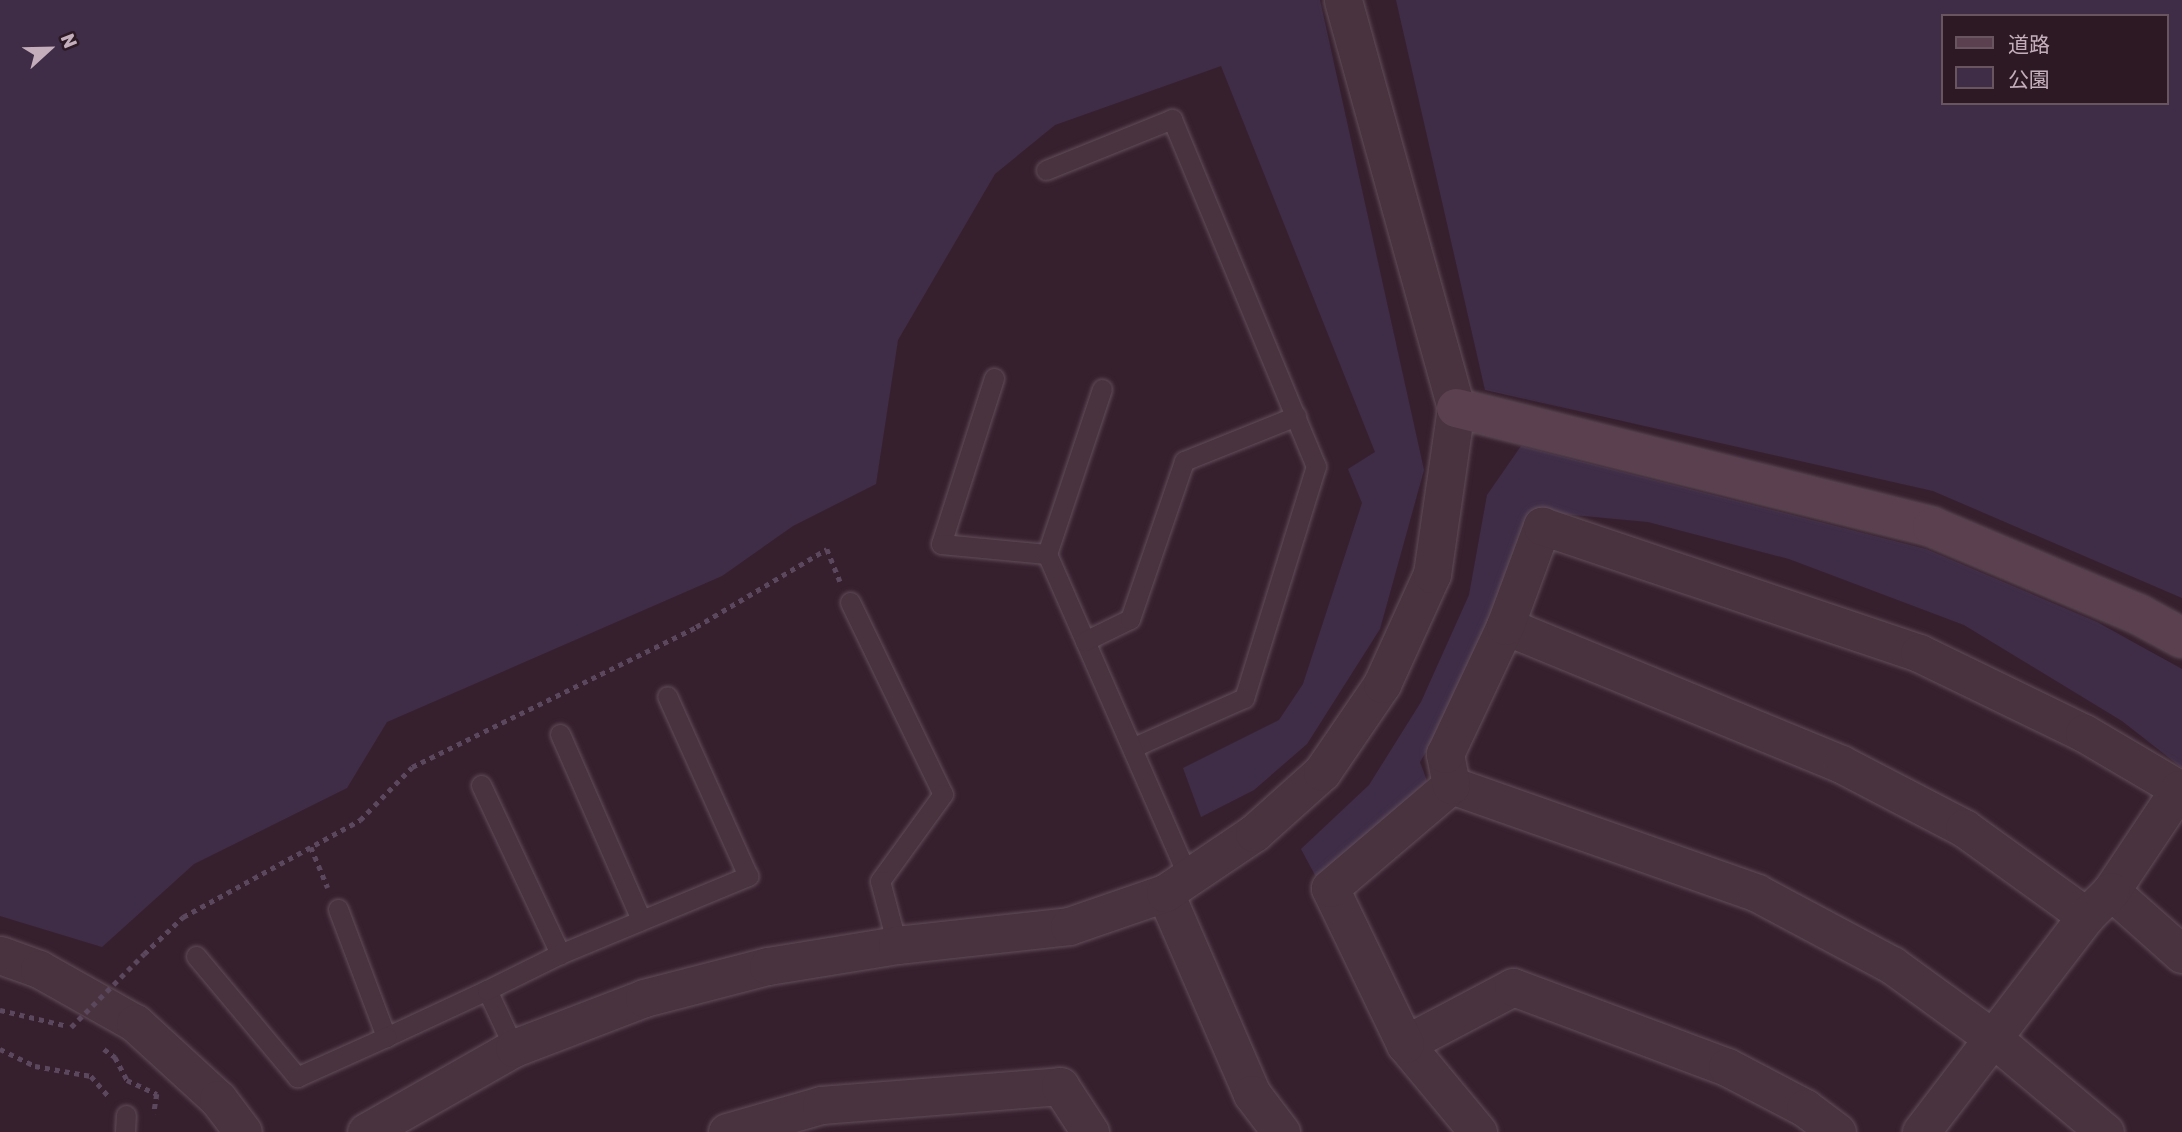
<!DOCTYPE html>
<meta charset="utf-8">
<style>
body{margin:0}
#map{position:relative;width:2182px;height:1132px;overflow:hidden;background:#37202e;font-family:Rubik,"Noto Sans JP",sans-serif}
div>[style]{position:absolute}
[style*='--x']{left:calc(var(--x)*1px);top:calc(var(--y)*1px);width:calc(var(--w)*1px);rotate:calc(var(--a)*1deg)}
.green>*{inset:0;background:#3f2d47}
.path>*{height:4.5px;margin-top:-2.25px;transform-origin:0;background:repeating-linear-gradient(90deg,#5c485e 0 5px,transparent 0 10px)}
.roads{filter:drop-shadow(0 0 2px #624e5a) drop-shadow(0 0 2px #624e5a)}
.lane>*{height:19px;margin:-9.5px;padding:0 9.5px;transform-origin:9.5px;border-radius:9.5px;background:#48333f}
.street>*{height:37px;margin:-18.5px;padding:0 18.5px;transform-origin:18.5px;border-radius:18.5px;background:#48333f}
.secondary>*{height:38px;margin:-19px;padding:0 19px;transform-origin:19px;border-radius:19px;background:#5b414f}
.path-bridge>*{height:4.5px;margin-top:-2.25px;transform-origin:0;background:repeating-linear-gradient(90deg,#5c485e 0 5px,transparent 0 10px)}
span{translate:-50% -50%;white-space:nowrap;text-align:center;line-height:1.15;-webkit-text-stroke:7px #2c1924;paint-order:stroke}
.legend{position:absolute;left:1941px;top:14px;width:228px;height:91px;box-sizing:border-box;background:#2c1924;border:2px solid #695560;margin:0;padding:9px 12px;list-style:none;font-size:21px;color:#c4aebb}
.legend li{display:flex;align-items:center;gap:14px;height:35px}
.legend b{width:35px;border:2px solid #695560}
.north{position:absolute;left:14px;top:14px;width:70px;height:70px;-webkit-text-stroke:5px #2c1924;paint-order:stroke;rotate:68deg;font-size:19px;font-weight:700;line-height:28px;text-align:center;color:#c4aebb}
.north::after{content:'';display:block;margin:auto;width:24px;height:32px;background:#c4aebb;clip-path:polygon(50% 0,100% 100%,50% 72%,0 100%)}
</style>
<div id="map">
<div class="green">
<i style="clip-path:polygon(0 0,1320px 0,1424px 470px,1380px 629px,1307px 744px,1254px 790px,1201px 817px,1183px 768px,1279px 720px,1303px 684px,1362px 503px,1348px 469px,1375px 452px,1221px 66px,1055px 125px,995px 174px,898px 340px,876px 484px,793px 526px,722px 576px,387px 722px,347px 788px,194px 864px,102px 947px,0 916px)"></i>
<i style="clip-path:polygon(evenodd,1396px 0,2182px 0,2182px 598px,1933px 491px,1485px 390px,1396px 0,1942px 16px,2166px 16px,2166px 103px,1942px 103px,1942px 16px)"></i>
<i style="clip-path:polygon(1521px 446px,1926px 549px,2097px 622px,2182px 669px,2182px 768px,2122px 721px,1964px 625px,1789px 559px,1648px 522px,1530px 511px,1477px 665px,1420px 762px,1427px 781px,1317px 879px,1301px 849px,1369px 785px,1421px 702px,1469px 595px,1487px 495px)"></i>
</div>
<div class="path">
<i style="--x:311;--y:847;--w:44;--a:67.5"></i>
<i style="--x:144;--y:954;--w:54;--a:-43.5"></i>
<i style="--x:183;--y:917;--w:202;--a:-28.7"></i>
<i style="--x:360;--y:820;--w:74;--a:-45.5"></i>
<i style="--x:412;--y:767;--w:317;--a:-26.2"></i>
<i style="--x:696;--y:627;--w:152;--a:-30.8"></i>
<i style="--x:827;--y:549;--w:35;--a:68"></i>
<i style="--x:0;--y:1010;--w:66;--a:13.2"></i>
<i style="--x:0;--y:1049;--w:39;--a:26"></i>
<i style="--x:35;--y:1066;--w:57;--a:10.1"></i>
<i style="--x:91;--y:1076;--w:28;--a:49"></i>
<i style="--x:104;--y:1049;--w:14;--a:36"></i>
<i style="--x:115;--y:1057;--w:26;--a:62"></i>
<i style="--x:127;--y:1080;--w:33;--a:25"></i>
<i style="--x:157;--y:1094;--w:20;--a:99"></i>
</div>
<div class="roads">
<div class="lane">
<i style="--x:1046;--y:170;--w:136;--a:-22"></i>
<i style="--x:1172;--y:119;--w:376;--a:67.5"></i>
<i style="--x:1316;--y:466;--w:243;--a:107.2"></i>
<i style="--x:1244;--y:698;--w:120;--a:156"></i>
<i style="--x:994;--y:378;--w:174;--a:107.7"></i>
<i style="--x:941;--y:544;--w:106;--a:5.4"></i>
<i style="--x:1047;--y:554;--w:352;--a:66.4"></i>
<i style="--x:1047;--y:554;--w:174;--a:-71.6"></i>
<i style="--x:850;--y:602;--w:213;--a:64.2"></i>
<i style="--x:943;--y:794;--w:107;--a:125.9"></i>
<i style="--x:880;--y:881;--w:66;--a:75.1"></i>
<i style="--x:1085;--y:641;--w:50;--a:-26.1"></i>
<i style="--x:1130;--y:619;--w:167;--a:-71.1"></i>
<i style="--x:1184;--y:461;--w:121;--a:-21.9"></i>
<i style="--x:560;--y:734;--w:202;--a:66.4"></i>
<i style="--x:481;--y:785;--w:187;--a:64.9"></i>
<i style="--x:338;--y:909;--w:137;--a:69.4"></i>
<i style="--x:386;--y:1037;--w:111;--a:-25"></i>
<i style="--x:487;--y:990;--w:64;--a:65"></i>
<i style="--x:196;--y:956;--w:158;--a:50.1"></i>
<i style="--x:297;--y:1077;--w:98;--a:-24.2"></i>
<i style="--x:487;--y:990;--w:81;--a:-26.3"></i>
<i style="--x:560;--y:954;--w:204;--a:-22.5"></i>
<i style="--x:748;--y:876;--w:197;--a:-114.2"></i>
<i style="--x:125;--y:1132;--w:17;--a:-87"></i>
</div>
<div class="street">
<i style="--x:1505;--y:626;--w:363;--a:22.3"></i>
<i style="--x:1841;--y:764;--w:139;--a:27.5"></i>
<i style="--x:1964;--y:828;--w:150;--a:35.8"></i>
<i style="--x:1451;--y:785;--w:324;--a:19.4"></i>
<i style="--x:1757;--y:893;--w:153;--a:28.1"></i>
<i style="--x:1892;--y:965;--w:126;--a:36"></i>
<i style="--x:1994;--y:1039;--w:145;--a:40"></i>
<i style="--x:2111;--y:891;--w:95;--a:41.6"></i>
<i style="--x:1165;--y:893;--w:219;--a:66.6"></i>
<i style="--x:1252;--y:1094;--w:48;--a:52.7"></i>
<i style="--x:0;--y:955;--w:41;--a:19.7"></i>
<i style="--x:39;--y:969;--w:110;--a:29.4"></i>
<i style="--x:135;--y:1023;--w:113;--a:42.5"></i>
<i style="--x:218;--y:1099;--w:41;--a:52.9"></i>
<i style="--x:1405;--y:1044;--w:122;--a:-27.8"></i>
<i style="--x:1513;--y:987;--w:228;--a:20.5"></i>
<i style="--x:1727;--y:1067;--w:88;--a:27.7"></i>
<i style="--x:1805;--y:1108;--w:40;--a:37"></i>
<i style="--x:366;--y:1132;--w:170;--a:-29.6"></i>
<i style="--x:514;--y:1048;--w:139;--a:-21"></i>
<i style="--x:644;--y:998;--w:128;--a:-14.5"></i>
<i style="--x:768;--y:966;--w:131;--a:-9.2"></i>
<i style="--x:897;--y:945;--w:173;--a:-6.3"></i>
<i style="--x:1069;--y:926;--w:102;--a:-19"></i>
<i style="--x:1165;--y:893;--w:107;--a:-34"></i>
<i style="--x:1254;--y:833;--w:91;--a:-41.9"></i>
<i style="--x:1322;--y:772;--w:107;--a:-55.7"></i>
<i style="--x:1382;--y:684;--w:121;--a:-65.6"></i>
<i style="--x:1432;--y:574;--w:168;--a:-81.8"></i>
<i style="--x:1456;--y:408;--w:423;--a:-105.5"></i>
<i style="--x:727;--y:1132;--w:98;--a:-16"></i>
<i style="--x:821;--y:1105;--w:240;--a:-4.5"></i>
<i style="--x:1060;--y:1086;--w:55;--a:56.9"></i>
<i style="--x:1478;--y:1132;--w:114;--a:-129.7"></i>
<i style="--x:1405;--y:1044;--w:173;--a:-115.7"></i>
<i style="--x:1330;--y:888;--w:159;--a:-40.4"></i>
<i style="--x:1451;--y:785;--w:32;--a:-101"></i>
<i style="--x:1445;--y:754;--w:141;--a:-64.9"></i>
<i style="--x:1505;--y:626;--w:107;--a:-69.7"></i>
<i style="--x:1542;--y:526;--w:398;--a:18.6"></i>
<i style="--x:1919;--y:653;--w:183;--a:25.9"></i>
<i style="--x:2084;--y:733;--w:110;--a:30.5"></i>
<i style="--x:2179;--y:789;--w:123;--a:123.7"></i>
<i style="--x:2111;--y:891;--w:35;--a:135"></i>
<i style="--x:2086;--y:916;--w:272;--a:127.4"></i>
</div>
<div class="secondary">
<i style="--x:1456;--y:408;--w:491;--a:14"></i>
<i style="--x:1932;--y:527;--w:224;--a:22.9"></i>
<i style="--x:2138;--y:614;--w:50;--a:28.6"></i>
</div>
</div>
<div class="path-bridge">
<i style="--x:71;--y:1027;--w:103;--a:-45"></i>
</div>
<ul class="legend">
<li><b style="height:9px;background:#5b414f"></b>道路</li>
<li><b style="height:19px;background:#3f2d47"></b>公園</li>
</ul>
<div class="north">N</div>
</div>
